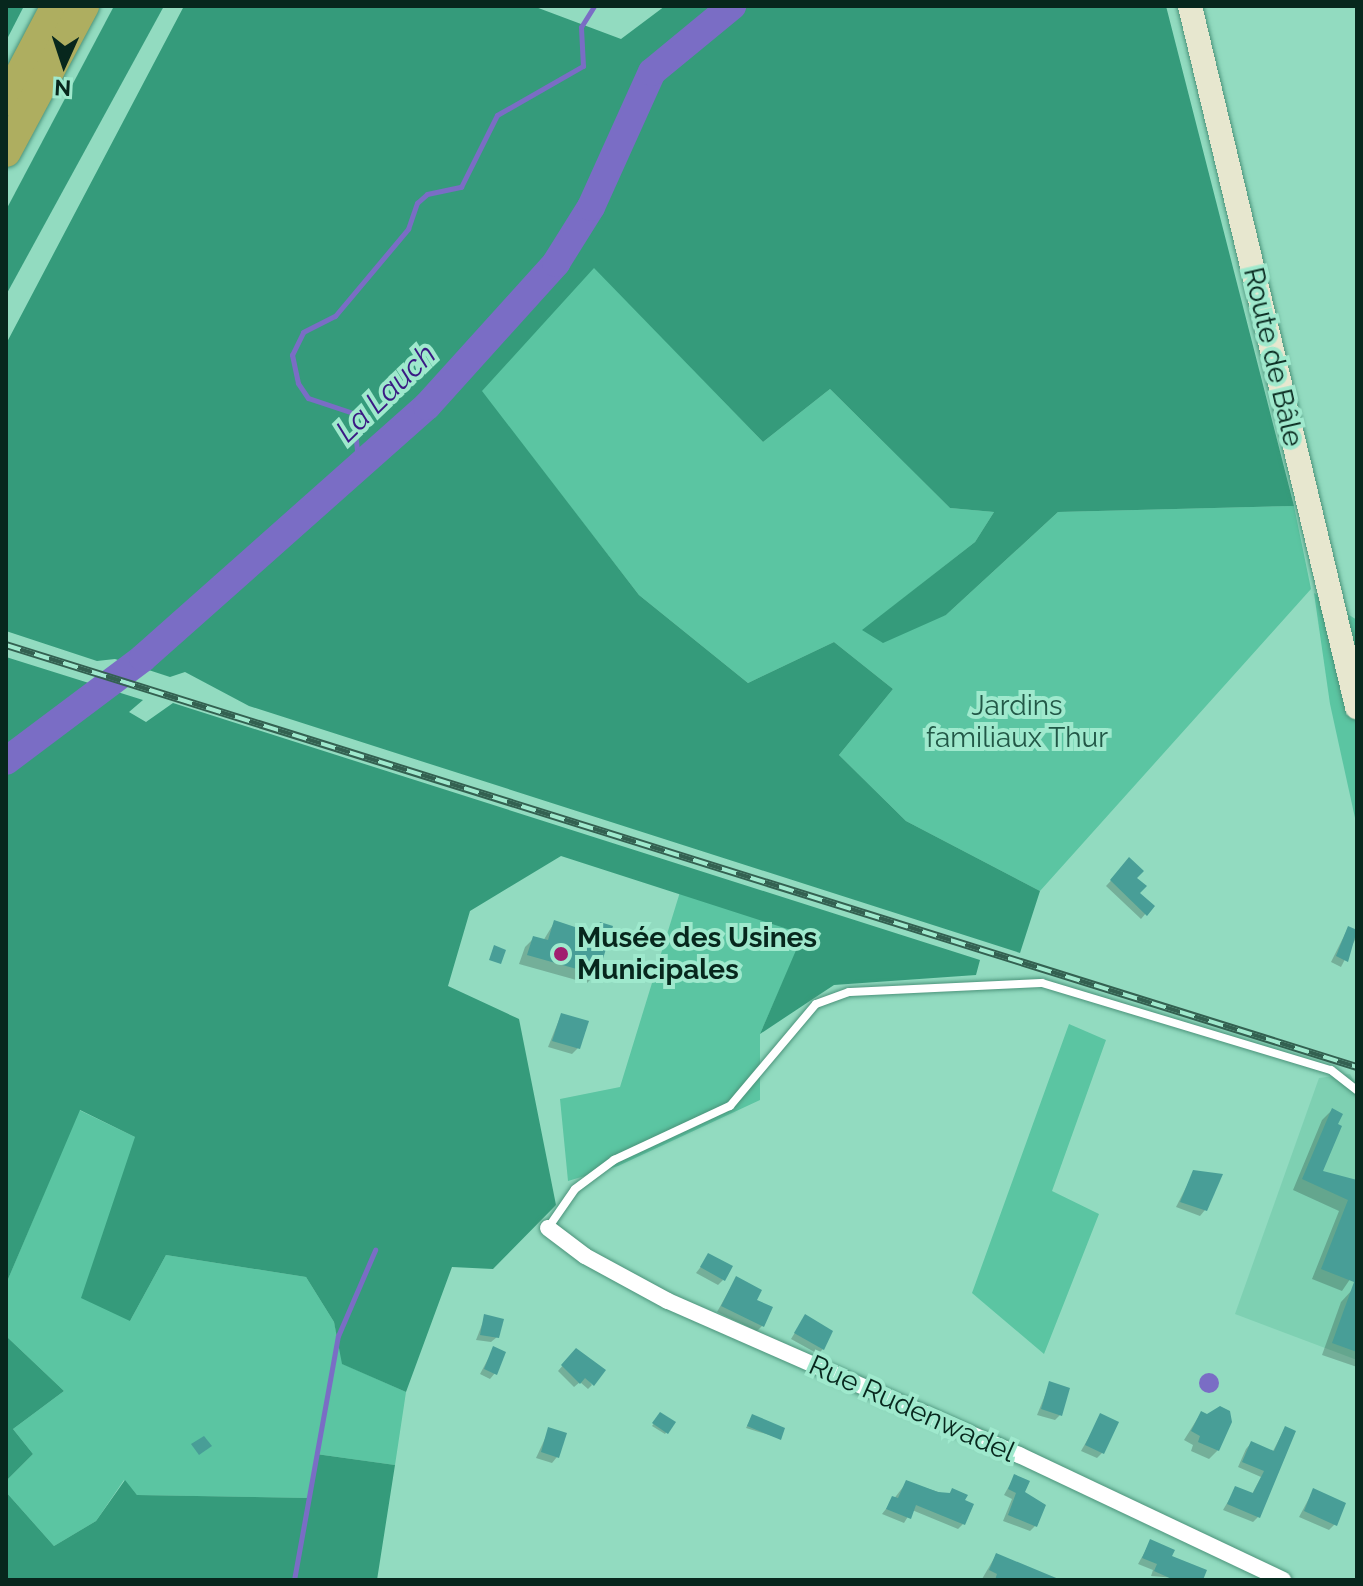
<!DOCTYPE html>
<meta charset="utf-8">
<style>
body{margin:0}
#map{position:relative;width:1363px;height:1586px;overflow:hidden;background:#92dbc0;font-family:Raleway,sans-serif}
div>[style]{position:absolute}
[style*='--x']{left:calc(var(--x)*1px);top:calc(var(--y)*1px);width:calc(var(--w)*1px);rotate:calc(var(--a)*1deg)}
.built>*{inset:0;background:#7ed0b2}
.green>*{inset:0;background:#5bc5a2}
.forest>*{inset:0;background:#359b7b}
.water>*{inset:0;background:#7a6dc5}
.round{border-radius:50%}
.shadow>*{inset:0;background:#0003}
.stream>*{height:5px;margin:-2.5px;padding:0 2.5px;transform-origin:2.5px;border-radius:2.5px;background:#7a6dc5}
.river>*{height:28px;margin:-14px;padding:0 14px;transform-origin:14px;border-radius:14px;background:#7a6dc5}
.building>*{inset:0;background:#489e97}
.roads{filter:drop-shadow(0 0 2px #4b937a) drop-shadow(0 0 2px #4b937a)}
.service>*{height:8px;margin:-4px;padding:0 4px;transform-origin:4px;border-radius:4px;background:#fff}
.minor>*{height:16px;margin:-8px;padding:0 8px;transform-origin:8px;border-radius:8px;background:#fff}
.secondary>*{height:24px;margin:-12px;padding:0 12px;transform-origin:12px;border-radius:12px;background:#e7e7cf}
.motorway>*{height:30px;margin:-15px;padding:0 15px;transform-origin:15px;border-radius:15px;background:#aeae60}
.rail>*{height:8px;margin-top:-4px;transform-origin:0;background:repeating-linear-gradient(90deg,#9fe9cd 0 15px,#336151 0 30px);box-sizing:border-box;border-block:2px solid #336151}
.dots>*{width:22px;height:22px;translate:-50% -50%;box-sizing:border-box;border:4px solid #9fe9cd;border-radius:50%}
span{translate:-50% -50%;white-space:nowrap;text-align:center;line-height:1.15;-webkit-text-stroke:8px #9fe9cd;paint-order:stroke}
.street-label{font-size:28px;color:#07271d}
.park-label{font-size:28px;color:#225847}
.poi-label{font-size:28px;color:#07271d;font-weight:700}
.left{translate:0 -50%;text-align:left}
.water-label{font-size:30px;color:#3a1983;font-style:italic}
.frame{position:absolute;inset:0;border:8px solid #07271d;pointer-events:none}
.north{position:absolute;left:24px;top:24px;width:80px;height:80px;-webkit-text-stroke:6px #9fe9cd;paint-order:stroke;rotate:183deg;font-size:22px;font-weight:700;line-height:32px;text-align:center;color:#07271d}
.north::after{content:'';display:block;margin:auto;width:28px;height:36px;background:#07271d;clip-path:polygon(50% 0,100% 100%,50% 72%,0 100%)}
</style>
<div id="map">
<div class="built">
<i style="clip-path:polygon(1350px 1074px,1357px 1087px,1357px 1360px,1235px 1314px,1319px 1078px)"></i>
</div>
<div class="green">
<i style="clip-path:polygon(594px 267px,763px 442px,830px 389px,950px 508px,994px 512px,975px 542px,863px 630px,946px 615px,1058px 512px,1294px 506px,1311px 589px,1040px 891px,906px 821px,839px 755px,893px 689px,834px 642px,748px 683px,639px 595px,481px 391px)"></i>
<i style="clip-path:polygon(1314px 593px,1357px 620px,1357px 827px,1330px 704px)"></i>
<i style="clip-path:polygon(680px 892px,804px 934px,760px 1034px,760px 1100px,618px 1166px,568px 1181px,560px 1099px,620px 1087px)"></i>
<i style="clip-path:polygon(1069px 1024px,1106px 1040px,1052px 1191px,1099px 1214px,1044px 1354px,972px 1293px)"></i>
<i style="clip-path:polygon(79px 1110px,135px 1137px,130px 1321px,166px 1255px,306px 1277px,334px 1322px,343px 1364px,406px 1392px,395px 1465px,316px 1454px,310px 1498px,137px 1495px,124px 1480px,96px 1521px,54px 1546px,6px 1492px,6px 1481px,33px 1454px,13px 1429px,64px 1391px,6px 1336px,6px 1284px)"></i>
</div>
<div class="forest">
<i style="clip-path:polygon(6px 6px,24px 6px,6px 41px)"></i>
<i style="clip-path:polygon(114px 6px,164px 6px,6px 295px,6px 210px)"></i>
<i style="clip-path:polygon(184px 6px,533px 6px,621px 39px,665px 6px,1166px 6px,1294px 506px,1058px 512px,946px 615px,883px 643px,862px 630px,975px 542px,994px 512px,950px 508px,830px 389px,763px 442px,594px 268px,482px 391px,639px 595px,748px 683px,834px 642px,893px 689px,839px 755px,906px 821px,1040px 891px,1020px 953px,249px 706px,185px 672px,170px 677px,115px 659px,97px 661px,6px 631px,6px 344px)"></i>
<i style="clip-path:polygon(6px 657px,143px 700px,129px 712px,146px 722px,173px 703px,980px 960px,976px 975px,834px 985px,760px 1034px,803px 934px,561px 856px,470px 911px,448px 986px,519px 1019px,556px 1205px,493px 1269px,452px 1267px,406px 1392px,342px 1364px,334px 1322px,306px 1277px,166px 1255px,130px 1321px,81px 1298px,135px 1137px,80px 1110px,6px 1284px)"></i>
<i style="clip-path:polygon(6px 1336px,64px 1391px,13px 1429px,33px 1454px,6px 1481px)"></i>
<i style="clip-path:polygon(316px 1454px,395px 1465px,377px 1580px,6px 1580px,6px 1492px,54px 1546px,96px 1521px,125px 1480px,137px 1495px,310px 1498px)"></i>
</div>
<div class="water">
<i class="round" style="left:1199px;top:1373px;width:20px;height:20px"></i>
</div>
<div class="shadow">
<i style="clip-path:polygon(1130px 860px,1138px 894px,1152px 906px,1141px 919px,1106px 886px)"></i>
<i style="clip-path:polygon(554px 923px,592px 933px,601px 924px,596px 974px,587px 983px,519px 964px,525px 947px,534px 938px,543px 941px)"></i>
<i style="clip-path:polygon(1348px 928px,1357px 936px,1341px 967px,1331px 962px)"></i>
<i style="clip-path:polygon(561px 1015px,578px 1048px,572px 1054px,548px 1047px)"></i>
<i style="clip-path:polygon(1332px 1110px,1320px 1172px,1357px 1186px,1357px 1269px,1342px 1291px,1312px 1279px,1339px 1211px,1293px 1190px,1322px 1120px)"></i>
<i style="clip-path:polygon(1194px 1172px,1205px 1210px,1200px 1216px,1176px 1207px)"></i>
<i style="clip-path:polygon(709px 1256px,723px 1280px,718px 1285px,696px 1273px)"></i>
<i style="clip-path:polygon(736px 1278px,755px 1301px,762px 1326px,757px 1331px,717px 1312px)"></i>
<i style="clip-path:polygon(1352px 1290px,1357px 1292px,1357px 1367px,1322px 1355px,1341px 1302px)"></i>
<i style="clip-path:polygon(805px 1316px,823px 1349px,818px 1354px,791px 1339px)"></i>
<i style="clip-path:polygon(485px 1317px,497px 1337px,491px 1342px,476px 1340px)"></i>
<i style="clip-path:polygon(494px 1348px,495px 1373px,490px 1379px,480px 1374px)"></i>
<i style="clip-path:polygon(571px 1356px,592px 1385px,588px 1389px,580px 1382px,574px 1387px,558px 1371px)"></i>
<i style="clip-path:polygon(1050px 1383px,1060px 1415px,1055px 1420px,1037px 1415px)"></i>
<i style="clip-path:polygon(1201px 1413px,1218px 1450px,1209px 1459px,1191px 1451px,1193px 1445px,1184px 1440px)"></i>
<i style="clip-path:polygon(661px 1414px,673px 1423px,665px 1434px,652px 1426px)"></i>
<i style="clip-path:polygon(752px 1416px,779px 1438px,746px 1428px)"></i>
<i style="clip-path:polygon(1101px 1416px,1102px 1453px,1097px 1458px,1081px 1451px)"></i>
<i style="clip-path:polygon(1285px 1428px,1294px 1432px,1258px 1517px,1253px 1522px,1223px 1510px,1236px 1488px,1252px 1494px,1261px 1477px,1238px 1467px,1246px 1449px,1251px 1443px,1272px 1453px)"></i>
<i style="clip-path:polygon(549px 1430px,557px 1457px,552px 1463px,536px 1458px)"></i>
<i style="clip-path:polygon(1014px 1477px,1035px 1526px,1030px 1531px,1003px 1521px,1012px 1499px,1004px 1495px)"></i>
<i style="clip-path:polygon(907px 1482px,948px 1495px,952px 1490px,963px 1524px,958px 1529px,912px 1510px,904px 1523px,882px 1514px)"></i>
<i style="clip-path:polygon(1313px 1491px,1335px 1524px,1329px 1530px,1299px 1517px)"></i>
<i style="clip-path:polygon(1151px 1541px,1170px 1557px,1201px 1580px,1151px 1576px,1153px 1570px,1138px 1564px)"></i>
<i style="clip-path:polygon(996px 1555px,1039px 1580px,982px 1579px)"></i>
</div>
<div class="stream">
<i style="--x:359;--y:469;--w:56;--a:-96.1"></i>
<i style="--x:353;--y:413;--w:47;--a:-161.6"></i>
<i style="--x:308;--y:398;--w:18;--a:-124"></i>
<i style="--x:298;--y:383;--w:29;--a:-102"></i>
<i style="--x:292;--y:355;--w:25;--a:-64"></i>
<i style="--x:303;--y:332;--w:36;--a:-27"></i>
<i style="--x:335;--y:316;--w:114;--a:-50"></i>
<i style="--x:408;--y:229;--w:28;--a:-71"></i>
<i style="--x:417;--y:203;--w:13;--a:-42"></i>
<i style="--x:427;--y:194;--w:35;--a:-12"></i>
<i style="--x:461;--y:187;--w:80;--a:-63.4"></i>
<i style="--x:497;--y:115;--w:99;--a:-29.7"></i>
<i style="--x:583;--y:66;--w:39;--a:-93"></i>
<i style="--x:581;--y:27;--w:25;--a:-58"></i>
<i style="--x:294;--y:1580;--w:248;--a:-79.8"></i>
<i style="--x:338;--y:1336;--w:94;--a:-66.7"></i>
</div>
<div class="river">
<i style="--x:6;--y:761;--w:171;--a:-36.9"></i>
<i style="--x:143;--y:658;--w:380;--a:-41.6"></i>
<i style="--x:427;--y:406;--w:193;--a:-47.9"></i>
<i style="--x:556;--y:263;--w:66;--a:-58"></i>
<i style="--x:591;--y:207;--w:148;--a:-65.7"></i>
<i style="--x:652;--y:72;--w:104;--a:-39.5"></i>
</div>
<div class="building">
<i style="clip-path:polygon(1129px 857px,1144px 871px,1137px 878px,1147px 886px,1140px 893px,1155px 906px,1147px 916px,1110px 880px)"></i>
<i style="clip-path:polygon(554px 920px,596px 934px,600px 922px,613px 926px,598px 975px,527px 955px,533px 936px,548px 940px)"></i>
<i style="clip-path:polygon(1348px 926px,1357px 930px,1348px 962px,1336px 956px)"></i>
<i style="clip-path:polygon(494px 945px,506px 950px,501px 964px,489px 960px)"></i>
<i style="clip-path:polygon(561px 1013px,589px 1021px,580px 1049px,552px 1041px)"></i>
<i style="clip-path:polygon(1332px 1108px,1343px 1114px,1338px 1124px,1342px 1126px,1323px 1171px,1357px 1180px,1357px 1352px,1332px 1343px,1354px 1282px,1321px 1269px,1348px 1200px,1302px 1179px)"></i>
<i style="clip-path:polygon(1193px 1170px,1223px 1174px,1207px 1211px,1180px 1202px)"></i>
<i style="clip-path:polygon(708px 1253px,733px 1266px,725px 1281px,700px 1267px)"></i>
<i style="clip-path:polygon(736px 1276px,762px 1290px,757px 1300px,773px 1307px,764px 1327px,721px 1306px)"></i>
<i style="clip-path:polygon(484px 1314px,504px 1319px,499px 1338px,480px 1335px)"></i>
<i style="clip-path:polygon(805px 1314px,833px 1331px,824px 1350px,794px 1333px)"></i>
<i style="clip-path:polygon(493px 1346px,506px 1352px,497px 1375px,484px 1369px)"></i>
<i style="clip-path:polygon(576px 1348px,606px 1370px,594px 1386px,585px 1378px,580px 1384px,561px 1365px)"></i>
<i style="clip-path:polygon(1049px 1381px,1070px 1388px,1062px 1416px,1041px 1409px)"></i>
<i style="clip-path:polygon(1220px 1406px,1230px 1411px,1232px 1422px,1219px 1451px,1198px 1442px,1200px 1436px,1191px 1431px,1201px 1411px,1207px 1414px)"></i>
<i style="clip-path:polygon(660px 1412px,676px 1422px,668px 1434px,652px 1423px)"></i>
<i style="clip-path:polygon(1100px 1413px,1119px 1422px,1104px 1454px,1085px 1445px)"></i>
<i style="clip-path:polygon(752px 1414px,785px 1428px,781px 1440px,747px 1426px)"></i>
<i style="clip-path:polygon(1285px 1426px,1296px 1431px,1260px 1518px,1227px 1504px,1235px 1486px,1253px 1493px,1264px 1471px,1242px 1462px,1251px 1441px,1274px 1451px)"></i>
<i style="clip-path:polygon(548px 1427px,567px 1433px,559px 1458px,541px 1452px)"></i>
<i style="clip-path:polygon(204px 1436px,212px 1446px,199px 1455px,191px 1444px)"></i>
<i style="clip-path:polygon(1014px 1474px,1030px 1481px,1025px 1492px,1046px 1505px,1037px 1527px,1008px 1515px,1016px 1493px,1008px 1489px)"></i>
<i style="clip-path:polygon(906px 1480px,938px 1492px,950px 1493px,952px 1488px,968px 1495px,965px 1500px,974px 1504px,965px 1525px,916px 1505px,911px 1519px,886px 1509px,892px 1496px,898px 1498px)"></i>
<i style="clip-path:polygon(1313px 1488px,1346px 1503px,1337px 1526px,1304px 1511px)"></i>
<i style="clip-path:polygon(1150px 1539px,1175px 1550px,1172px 1556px,1207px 1570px,1203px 1580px,1174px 1580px,1154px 1571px,1157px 1564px,1142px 1558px)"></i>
<i style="clip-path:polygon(996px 1553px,1061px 1580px,995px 1580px,997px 1574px,989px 1570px)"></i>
</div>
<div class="roads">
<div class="service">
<i style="--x:548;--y:1228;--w:47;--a:-55.3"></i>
<i style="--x:575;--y:1189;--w:49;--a:-36.6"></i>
<i style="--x:614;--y:1160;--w:128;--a:-25"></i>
<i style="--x:730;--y:1106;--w:133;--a:-49.9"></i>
<i style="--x:816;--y:1004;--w:35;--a:-20"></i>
<i style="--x:849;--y:992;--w:193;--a:-2.7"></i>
<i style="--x:1042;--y:983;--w:302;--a:16.8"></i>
<i style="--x:1331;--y:1070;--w:33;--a:38"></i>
</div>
<div class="minor">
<i style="--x:548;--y:1228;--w:46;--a:37.1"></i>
<i style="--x:585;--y:1256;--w:94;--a:28.5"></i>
<i style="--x:668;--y:1301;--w:383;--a:23.7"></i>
<i style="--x:1019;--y:1455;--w:292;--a:25.3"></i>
</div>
<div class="secondary">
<i style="--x:1190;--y:6;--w:721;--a:76.6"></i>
</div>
<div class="motorway">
<i style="--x:6;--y:101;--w:107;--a:-62.2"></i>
<i style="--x:6;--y:152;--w:166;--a:-61.9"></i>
</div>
</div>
<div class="rail">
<i style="--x:6;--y:645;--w:1415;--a:17.35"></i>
</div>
<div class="dots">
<i style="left:561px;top:954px;background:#a11f6f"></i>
</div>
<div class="street-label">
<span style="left:1273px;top:357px;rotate:77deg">Route de Bâle</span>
<span style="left:912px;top:1409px;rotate:24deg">Rue Rudenwadel</span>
</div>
<div class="park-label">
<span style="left:1017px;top:722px">Jardins<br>familiaux Thur</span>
</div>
<div class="poi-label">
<span class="left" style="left:577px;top:954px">Musée des Usines<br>Municipales</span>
</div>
<div class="water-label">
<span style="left:386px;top:393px;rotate:-44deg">La Lauch</span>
</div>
<div class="frame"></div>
<div class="north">N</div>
</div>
